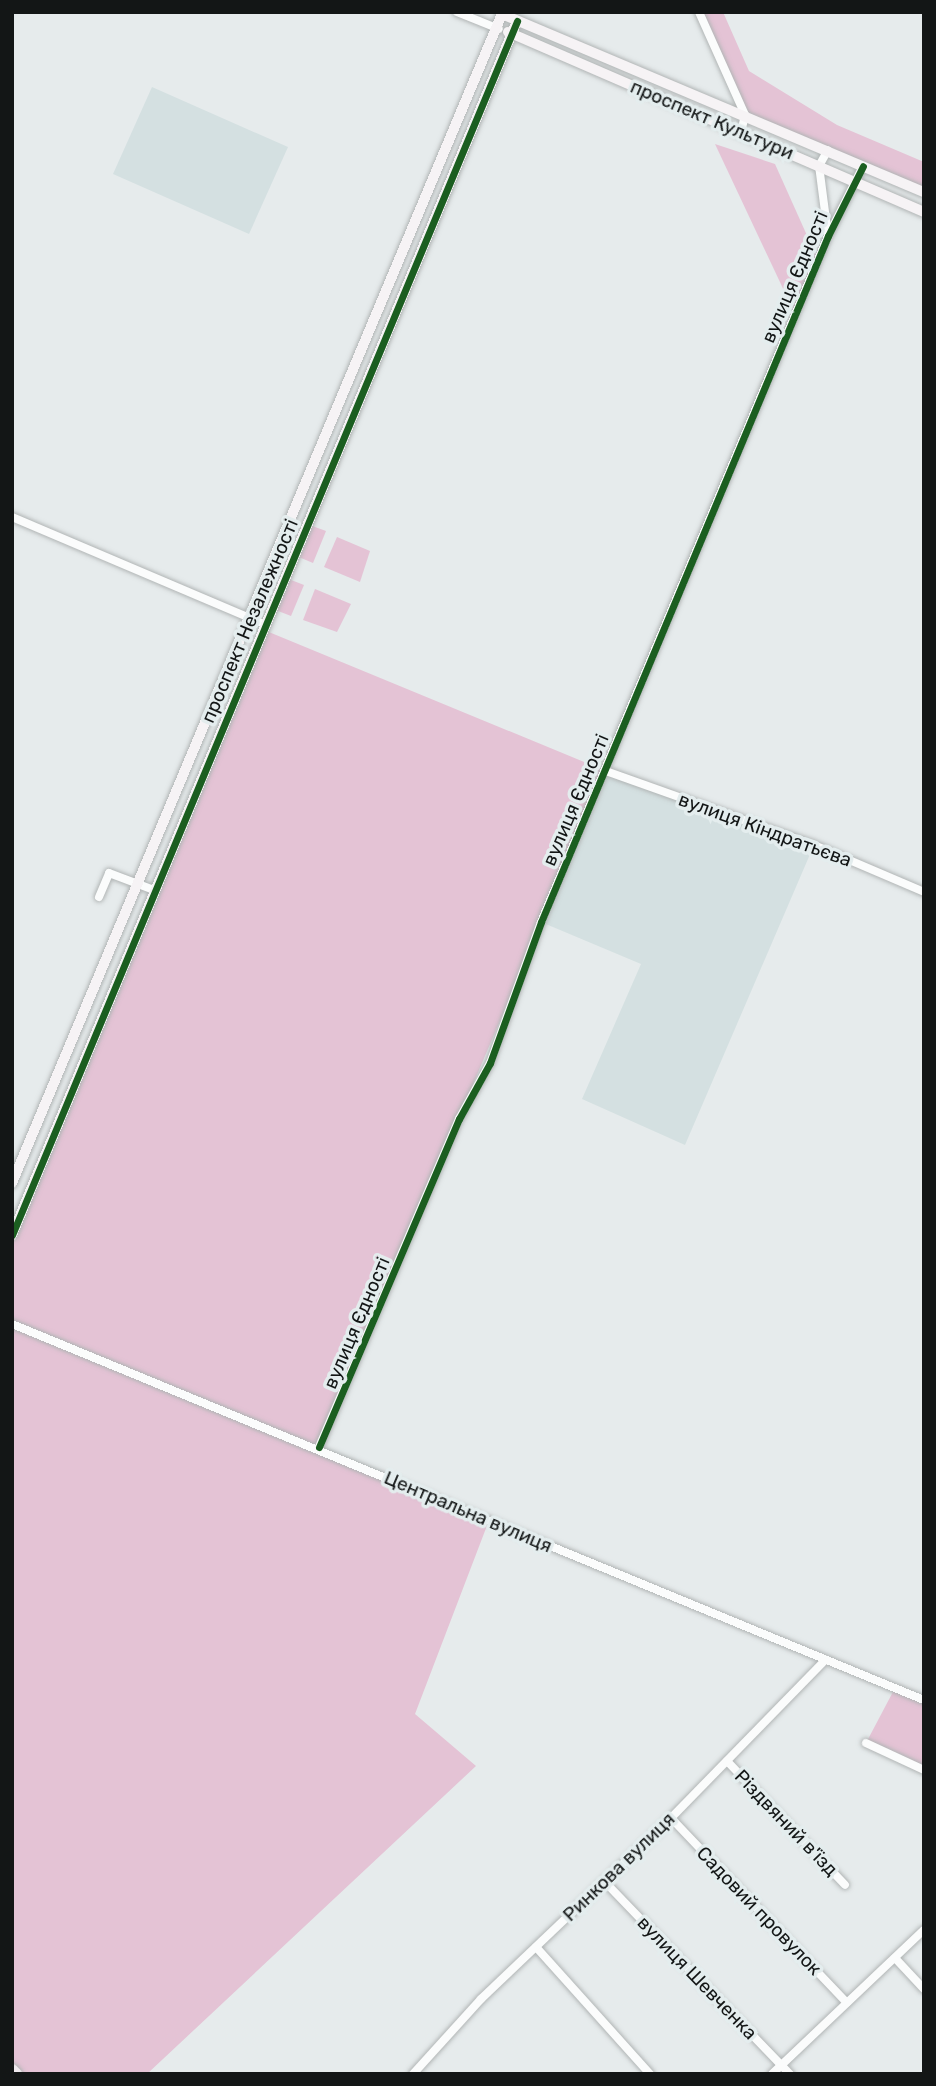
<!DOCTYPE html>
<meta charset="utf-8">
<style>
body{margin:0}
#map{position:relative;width:936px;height:2086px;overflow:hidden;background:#e6ebec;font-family:Rubik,sans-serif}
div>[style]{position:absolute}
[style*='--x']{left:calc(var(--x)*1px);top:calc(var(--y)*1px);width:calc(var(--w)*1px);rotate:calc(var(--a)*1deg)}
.built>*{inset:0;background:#d4e0e1}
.green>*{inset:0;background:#e4c3d5}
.roads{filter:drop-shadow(0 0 2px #b1b5b5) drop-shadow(0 0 2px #b1b5b5)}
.street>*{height:8px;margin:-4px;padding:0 4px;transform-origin:4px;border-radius:4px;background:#fbfcfc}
.secondary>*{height:10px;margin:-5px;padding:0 5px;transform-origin:5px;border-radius:5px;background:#f6f3f5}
.primary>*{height:12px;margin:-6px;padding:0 6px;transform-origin:6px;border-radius:6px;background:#f1eaef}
.cycleway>*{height:7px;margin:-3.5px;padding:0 3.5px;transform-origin:3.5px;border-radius:3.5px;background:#1b5e20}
span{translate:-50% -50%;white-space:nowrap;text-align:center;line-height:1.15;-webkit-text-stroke:7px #e4edee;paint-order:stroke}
.street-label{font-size:19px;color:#131616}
.frame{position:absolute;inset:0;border:14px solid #131616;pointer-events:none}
</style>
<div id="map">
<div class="built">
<i style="clip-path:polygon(152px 87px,288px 147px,249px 234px,113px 174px)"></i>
<i style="clip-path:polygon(606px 771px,814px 845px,685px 1145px,582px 1099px,641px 964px,541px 922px)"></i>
</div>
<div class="green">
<i style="clip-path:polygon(699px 12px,723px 12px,749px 71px,837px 125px,924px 162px,924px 192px,745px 115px)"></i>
<i style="clip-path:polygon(715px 144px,775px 164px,818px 260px,795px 314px)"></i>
<i style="clip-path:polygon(307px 524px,326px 531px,313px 563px,294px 555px)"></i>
<i style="clip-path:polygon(337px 537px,370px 551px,360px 582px,324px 567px)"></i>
<i style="clip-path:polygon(286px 578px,304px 585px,291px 616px,273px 609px)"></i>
<i style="clip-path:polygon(315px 589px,351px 604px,337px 632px,303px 620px)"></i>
<i style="clip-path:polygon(264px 630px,606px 771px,319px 1447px,488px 1523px,415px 1714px,476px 1766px,147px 2074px,16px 2074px,12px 2070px,12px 1237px)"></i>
<i style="clip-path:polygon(895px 1688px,924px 1700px,924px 1770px,866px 1743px)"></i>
</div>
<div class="roads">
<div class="street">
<i style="--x:457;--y:12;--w:45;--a:22"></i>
<i style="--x:699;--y:12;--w:113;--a:65.9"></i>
<i style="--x:745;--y:115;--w:17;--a:103"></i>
<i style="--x:828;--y:235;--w:70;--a:-97.4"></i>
<i style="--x:819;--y:166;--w:18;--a:-61"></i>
<i style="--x:12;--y:517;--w:276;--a:23"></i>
<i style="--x:266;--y:625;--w:5;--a:112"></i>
<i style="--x:606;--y:771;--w:221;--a:19.6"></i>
<i style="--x:814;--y:845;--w:120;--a:23.1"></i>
<i style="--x:99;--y:897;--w:26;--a:-67"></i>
<i style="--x:109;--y:873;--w:48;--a:20.7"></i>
<i style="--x:12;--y:1324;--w:986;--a:22.41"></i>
<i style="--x:319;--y:1447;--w:357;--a:-66.9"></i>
<i style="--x:459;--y:1119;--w:64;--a:-61"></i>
<i style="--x:490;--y:1063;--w:150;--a:-70.1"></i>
<i style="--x:541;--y:922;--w:744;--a:-67.3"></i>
<i style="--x:828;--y:236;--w:78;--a:-63.4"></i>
<i style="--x:866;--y:1743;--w:64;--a:25"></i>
<i style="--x:727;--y:1761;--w:171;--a:46.4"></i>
<i style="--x:671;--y:1818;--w:255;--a:46.4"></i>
<i style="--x:605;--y:1882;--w:267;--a:46.1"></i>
<i style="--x:536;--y:1947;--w:171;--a:48.1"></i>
<i style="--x:895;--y:1958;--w:42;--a:46.9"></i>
<i style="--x:413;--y:2074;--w:101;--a:-47.8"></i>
<i style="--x:481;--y:1999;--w:262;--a:-43.6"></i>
<i style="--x:671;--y:1818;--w:221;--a:-45.7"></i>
<i style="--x:772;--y:2074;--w:209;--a:-43.5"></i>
</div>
<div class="secondary">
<i style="--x:508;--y:32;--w:453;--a:23.4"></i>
<i style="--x:12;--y:1183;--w:1268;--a:-67.26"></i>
<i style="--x:502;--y:14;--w:458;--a:22.9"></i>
<i style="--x:12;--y:1235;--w:1315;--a:-67.41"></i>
</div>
<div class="primary">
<i style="--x:12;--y:2070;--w:6;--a:45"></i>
</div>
</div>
<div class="cycleway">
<i style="--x:12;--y:1235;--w:1315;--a:-67.41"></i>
<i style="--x:319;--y:1447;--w:357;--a:-66.9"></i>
<i style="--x:459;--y:1119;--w:64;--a:-61"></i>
<i style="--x:490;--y:1063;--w:150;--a:-70.1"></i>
<i style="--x:541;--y:922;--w:744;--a:-67.3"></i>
<i style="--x:828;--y:236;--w:78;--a:-63.4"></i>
</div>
<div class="street-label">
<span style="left:712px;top:120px;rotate:23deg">проспект Культури</span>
<span style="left:795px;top:277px;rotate:-67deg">вулиця Єдності</span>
<span style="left:250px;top:621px;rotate:-67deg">проспект Незалежності</span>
<span style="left:576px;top:800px;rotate:-67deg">вулиця Єдності</span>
<span style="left:765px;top:830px;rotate:20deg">вулиця Кіндратьєва</span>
<span style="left:357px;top:1323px;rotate:-67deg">вулиця Єдності</span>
<span style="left:468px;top:1512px;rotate:23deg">Центральна вулиця</span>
<span style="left:786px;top:1823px;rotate:46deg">Різдвяний в'їзд</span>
<span style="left:619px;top:1867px;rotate:-44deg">Ринкова вулиця</span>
<span style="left:759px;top:1911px;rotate:46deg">Садовий провулок</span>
<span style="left:697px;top:1978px;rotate:46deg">вулиця Шевченка</span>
</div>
<div class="frame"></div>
</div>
